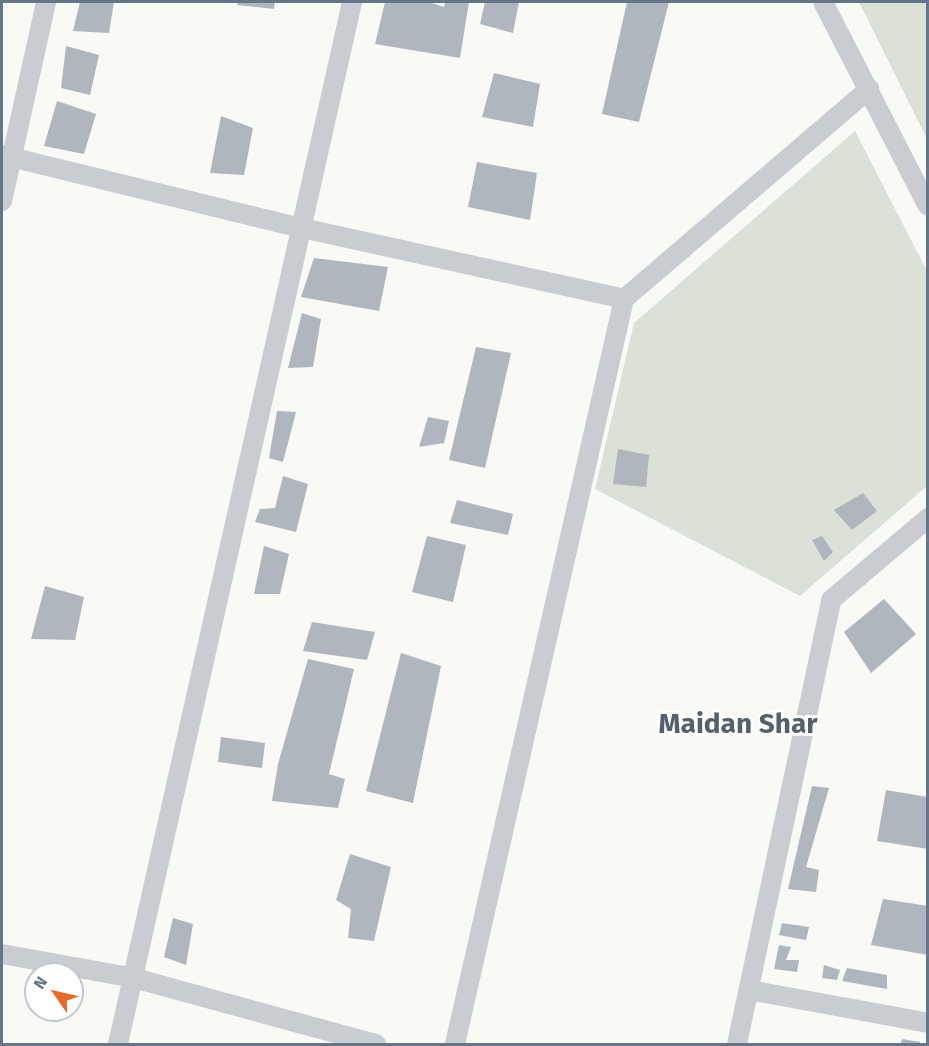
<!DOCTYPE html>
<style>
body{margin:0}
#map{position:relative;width:929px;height:1046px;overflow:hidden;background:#f9f9f6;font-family:"Fira Sans",sans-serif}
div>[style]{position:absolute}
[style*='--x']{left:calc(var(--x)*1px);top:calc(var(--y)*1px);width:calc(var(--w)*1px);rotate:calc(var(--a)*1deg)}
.green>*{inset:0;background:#dae1d7}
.building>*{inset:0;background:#afb6bd}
.street>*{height:20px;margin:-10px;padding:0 10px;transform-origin:10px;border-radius:10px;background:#c9ccd0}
span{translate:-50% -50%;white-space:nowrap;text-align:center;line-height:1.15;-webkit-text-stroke:6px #fff;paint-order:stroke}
.town-label{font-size:28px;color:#55606d;font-weight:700}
.frame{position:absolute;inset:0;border:3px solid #667689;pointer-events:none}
.north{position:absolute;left:24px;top:962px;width:60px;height:60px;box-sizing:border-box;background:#fff;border:2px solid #c2c8d0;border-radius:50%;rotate:304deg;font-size:16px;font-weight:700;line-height:24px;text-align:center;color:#667689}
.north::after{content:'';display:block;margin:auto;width:21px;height:27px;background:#eb6724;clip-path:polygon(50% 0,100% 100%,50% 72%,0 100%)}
</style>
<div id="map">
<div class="green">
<i style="clip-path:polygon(859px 2px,927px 2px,927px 139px)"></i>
<i style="clip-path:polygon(855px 131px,927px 271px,927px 486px,800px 596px,595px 489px,634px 323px)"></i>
</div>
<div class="building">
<i style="clip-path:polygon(80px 2px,114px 2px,109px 33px,73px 31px)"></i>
<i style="clip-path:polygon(238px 2px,275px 2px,274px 9px,237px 5px)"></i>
<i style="clip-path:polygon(385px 2px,429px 2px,444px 7px,445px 2px,469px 2px,460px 58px,375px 44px)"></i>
<i style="clip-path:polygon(485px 2px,519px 2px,513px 33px,480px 24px)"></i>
<i style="clip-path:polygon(627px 2px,669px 2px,639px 122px,602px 114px)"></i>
<i style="clip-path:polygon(66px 46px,99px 55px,90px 95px,61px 88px)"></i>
<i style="clip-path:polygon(494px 73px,540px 84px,533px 127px,482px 117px)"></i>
<i style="clip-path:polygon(57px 101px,96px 114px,84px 154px,44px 146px)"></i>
<i style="clip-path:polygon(221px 116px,253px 128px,244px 175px,210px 173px)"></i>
<i style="clip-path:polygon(477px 162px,537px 173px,530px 220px,468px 207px)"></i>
<i style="clip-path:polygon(314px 258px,388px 267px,379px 311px,301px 297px)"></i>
<i style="clip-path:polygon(302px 313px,321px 319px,313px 367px,288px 368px)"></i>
<i style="clip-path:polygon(476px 347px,511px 353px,485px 468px,449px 460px)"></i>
<i style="clip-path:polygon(277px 411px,296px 412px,283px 462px,269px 458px)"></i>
<i style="clip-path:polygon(428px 417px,449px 421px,444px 443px,419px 447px)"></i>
<i style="clip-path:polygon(618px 449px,649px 455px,646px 487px,613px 484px)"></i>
<i style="clip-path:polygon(283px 476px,308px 484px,296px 532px,255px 522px,260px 509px,275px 508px)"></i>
<i style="clip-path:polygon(863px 493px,877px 511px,852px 530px,834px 510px)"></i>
<i style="clip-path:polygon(457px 500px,513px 514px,508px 535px,450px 523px)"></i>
<i style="clip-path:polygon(427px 536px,466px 545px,453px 602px,412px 592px)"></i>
<i style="clip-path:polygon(822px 536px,833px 552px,824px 561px,812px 540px)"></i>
<i style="clip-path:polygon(264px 546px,289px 554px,280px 594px,254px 594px)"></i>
<i style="clip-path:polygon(45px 586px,84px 597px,75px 640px,31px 639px)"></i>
<i style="clip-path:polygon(884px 599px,916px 634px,871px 673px,844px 632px)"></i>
<i style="clip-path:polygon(312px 622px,375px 632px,367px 660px,303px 651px)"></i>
<i style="clip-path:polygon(401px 653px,441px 666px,413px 803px,366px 791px)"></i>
<i style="clip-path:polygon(308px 659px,354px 669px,329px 774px,345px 779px,338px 808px,272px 801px,278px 764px)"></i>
<i style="clip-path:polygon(221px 737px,265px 743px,262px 768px,218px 762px)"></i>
<i style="clip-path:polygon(812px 786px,829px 788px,806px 867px,819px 870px,816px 892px,788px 889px)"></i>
<i style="clip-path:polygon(886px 790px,928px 797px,928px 849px,877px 841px)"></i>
<i style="clip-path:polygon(350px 854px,391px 867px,374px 941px,348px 938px,351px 909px,336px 900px)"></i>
<i style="clip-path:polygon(883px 899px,928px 906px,928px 955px,871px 945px)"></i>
<i style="clip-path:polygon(173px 918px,193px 924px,186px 965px,164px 957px)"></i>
<i style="clip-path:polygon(782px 923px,809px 927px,806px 940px,779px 935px)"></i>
<i style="clip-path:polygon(779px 945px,791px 947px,786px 960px,799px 960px,797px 972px,774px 969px)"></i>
<i style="clip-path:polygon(824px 965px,840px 970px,837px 980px,822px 978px)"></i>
<i style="clip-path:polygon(847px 968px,887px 975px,887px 989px,842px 981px)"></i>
<i style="clip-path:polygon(902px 1039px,920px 1042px,920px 1044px,901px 1044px)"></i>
</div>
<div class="street">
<i style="--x:823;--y:2;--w:229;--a:62.8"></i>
<i style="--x:2;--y:155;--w:309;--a:13.7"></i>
<i style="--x:302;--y:228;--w:330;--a:12.4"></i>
<i style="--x:2;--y:201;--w:204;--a:-77.5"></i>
<i style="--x:2;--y:954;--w:134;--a:10.3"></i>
<i style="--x:134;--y:978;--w:251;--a:15.3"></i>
<i style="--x:749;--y:990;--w:182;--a:10.4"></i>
<i style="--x:118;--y:1044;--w:1068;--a:-77.34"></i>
<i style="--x:455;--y:1044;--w:764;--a:-77.22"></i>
<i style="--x:624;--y:299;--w:323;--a:-40.6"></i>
<i style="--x:737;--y:1044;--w:454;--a:-78"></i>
<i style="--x:831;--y:600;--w:127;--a:-40.2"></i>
</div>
<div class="town-label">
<span style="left:738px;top:724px">Maidan Shar</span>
</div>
<div class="frame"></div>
<div class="north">N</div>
</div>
